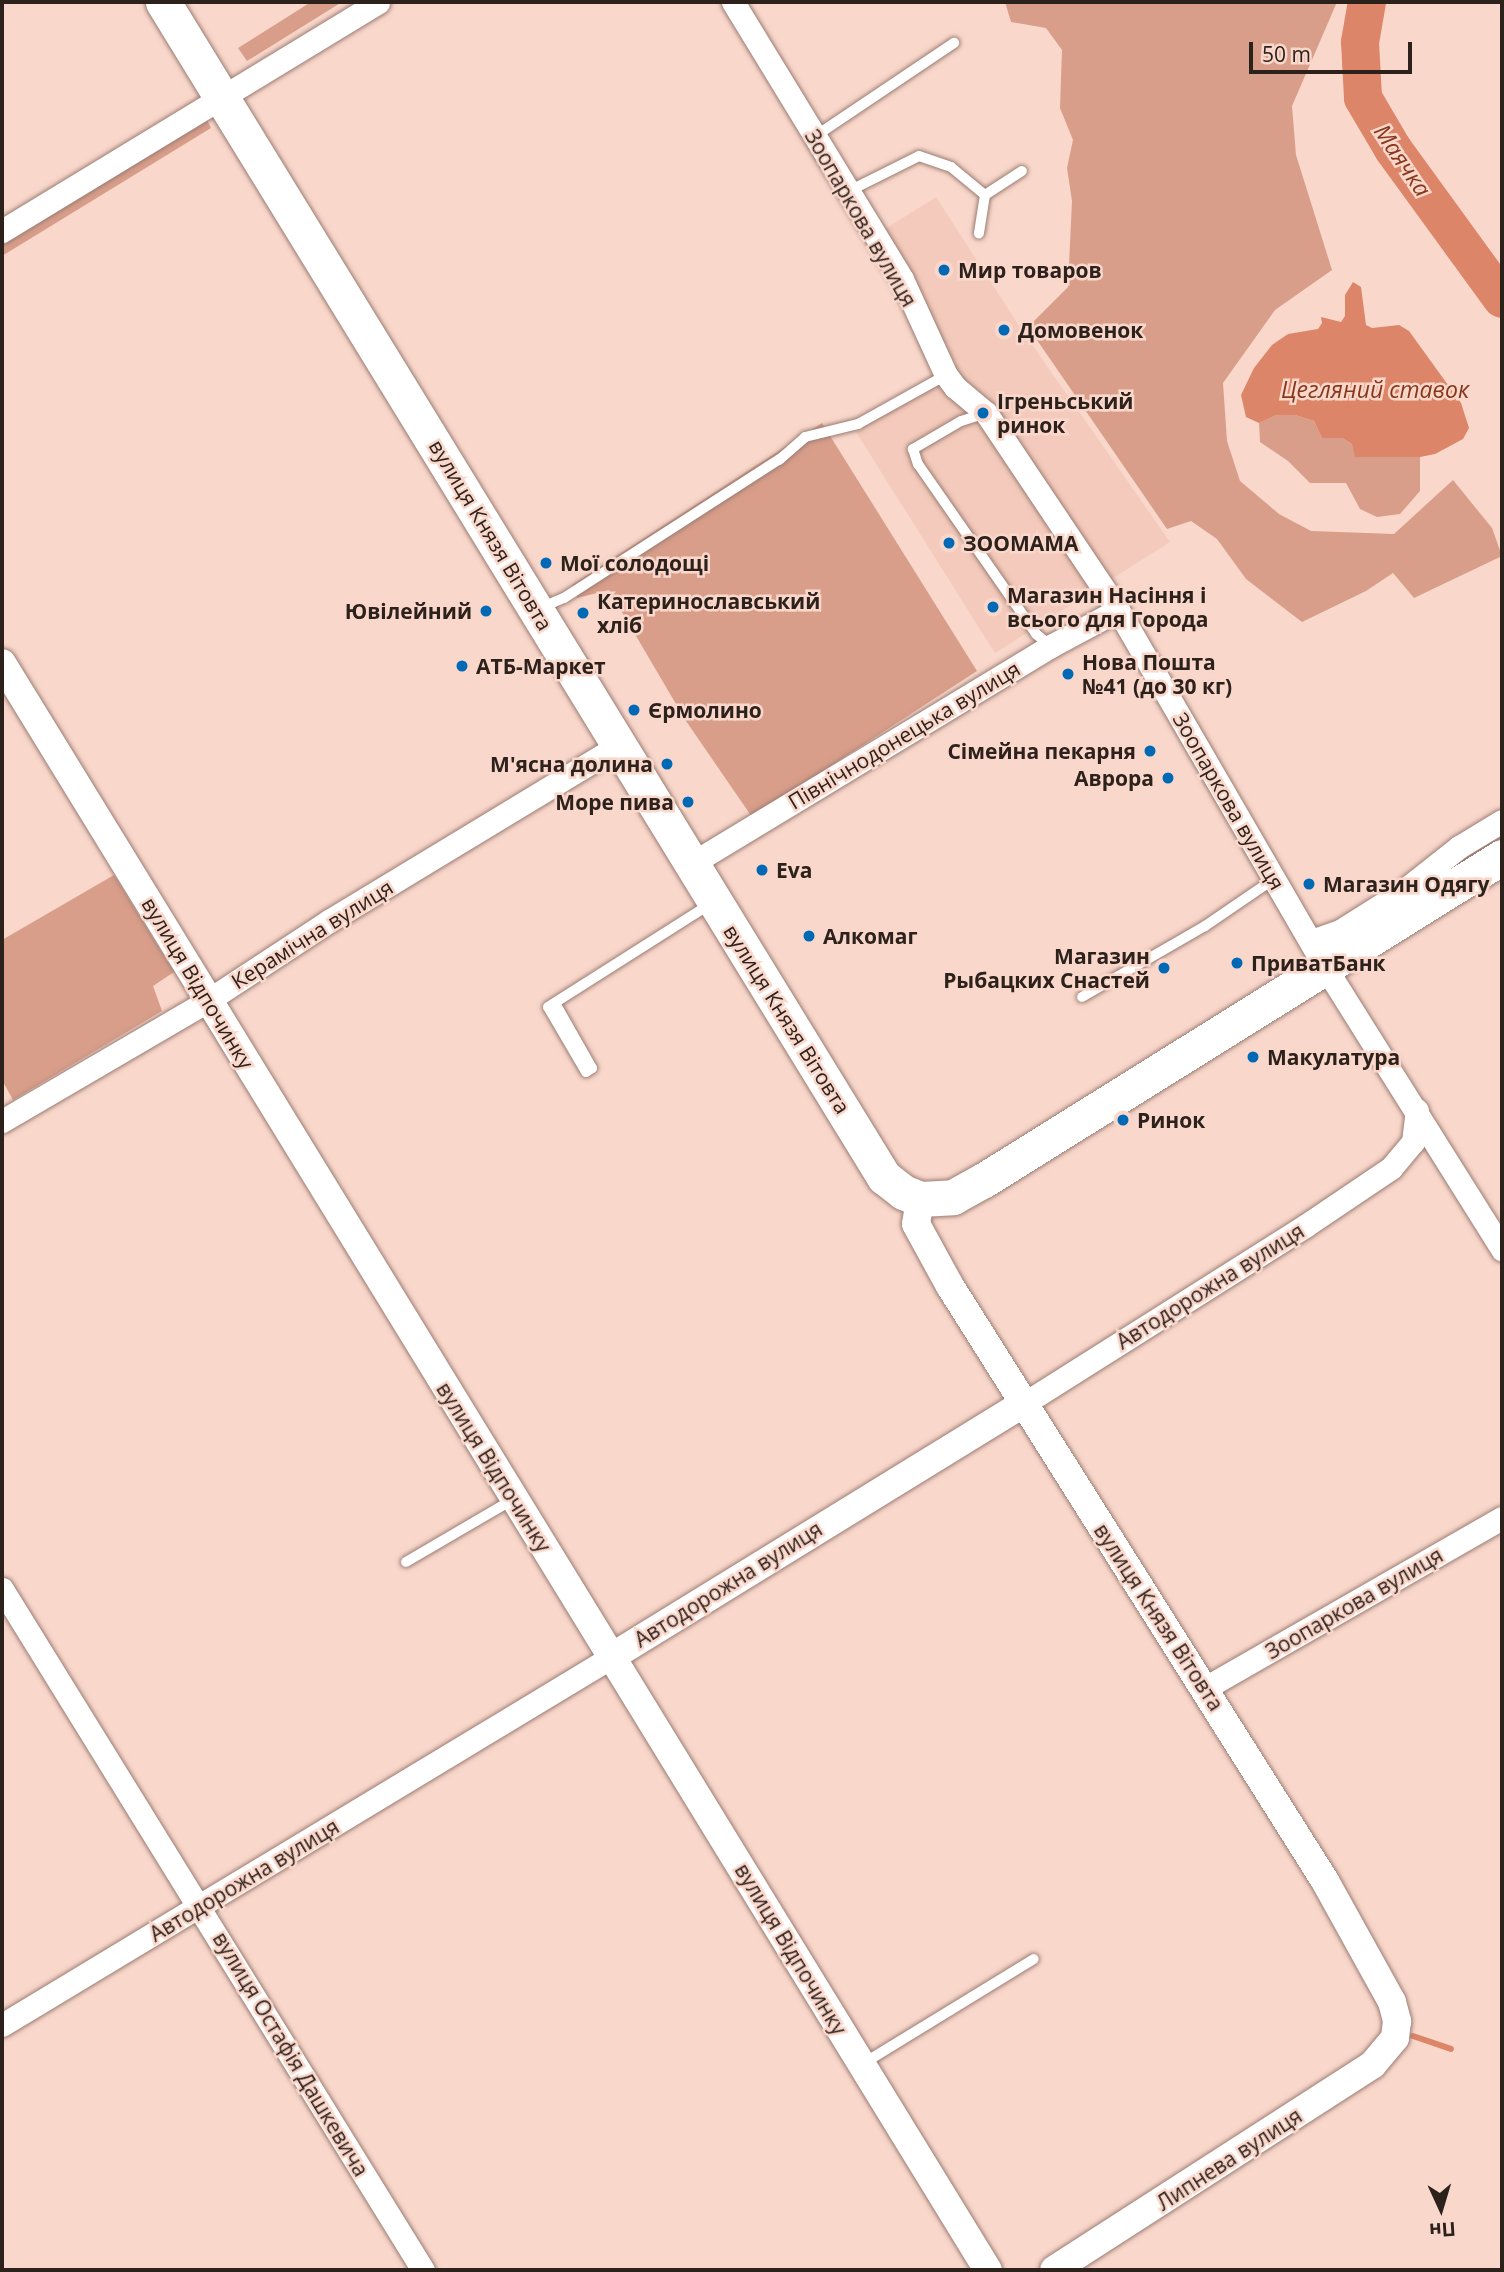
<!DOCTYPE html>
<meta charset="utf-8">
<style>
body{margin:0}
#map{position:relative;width:1504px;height:2272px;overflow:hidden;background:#f9d7cb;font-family:"Open Sans",sans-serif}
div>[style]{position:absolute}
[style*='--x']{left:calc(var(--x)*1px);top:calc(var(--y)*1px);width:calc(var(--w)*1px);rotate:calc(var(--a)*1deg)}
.built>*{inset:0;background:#f3cabb}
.green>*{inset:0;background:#d89e8a}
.water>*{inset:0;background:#dc8568}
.stream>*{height:6px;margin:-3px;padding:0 3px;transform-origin:3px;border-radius:3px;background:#dc8568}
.river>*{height:38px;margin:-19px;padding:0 19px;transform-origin:19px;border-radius:19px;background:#dc8568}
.roads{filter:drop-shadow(0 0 2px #9b7c72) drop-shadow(0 0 2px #9b7c72)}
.service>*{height:10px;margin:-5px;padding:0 5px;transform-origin:5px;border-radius:5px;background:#fff}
.minor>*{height:23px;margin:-11.5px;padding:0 11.5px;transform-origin:11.5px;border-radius:11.5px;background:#fff}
.tertiary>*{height:28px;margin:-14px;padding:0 14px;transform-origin:14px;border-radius:14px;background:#fff}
.primary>*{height:35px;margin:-17.5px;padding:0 17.5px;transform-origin:17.5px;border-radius:17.5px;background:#fff}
.dots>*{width:19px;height:19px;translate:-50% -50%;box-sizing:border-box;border:4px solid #f9d7cb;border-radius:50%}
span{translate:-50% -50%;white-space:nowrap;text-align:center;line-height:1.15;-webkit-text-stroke:5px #f9d7cb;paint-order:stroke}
.street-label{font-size:21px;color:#2d211c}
.poi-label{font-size:21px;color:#2d211c;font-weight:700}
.left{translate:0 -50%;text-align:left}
.right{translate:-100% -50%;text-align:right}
.water-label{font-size:23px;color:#87381b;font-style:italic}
.frame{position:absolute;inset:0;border:4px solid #2d211c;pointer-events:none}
.north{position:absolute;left:1406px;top:2174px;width:70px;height:70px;-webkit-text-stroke:5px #f9d7cb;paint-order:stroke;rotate:176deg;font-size:19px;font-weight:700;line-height:28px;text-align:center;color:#2d211c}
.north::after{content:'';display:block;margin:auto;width:24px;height:32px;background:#2d211c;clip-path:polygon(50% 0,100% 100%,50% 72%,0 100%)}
.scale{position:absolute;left:1249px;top:42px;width:163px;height:32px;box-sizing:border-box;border:4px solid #2d211c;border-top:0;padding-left:9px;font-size:21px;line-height:24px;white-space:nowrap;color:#2d211c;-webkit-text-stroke:5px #f9d7cb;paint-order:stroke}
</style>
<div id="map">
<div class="built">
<i style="clip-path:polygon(936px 197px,1019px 326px,1170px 542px,995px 653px,856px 432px,946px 374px,956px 363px,871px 238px)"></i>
</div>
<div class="green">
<i style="clip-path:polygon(311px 2px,342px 2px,247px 61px,238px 48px)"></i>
<i style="clip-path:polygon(1005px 2px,1337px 2px,1292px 106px,1296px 155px,1332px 270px,1275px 310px,1223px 383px,1227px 441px,1240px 481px,1279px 514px,1311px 531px,1394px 534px,1453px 480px,1492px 528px,1502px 556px,1414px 598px,1393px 573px,1366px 591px,1302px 622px,1246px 579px,1217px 539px,1191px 521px,1167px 529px,1028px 327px,1068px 287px,1072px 201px,1067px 168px,1073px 140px,1060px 108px,1062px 50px,1046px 28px,1011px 22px)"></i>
<i style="clip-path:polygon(203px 112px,211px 128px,2px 256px,2px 238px)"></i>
<i style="clip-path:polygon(1276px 415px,1295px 415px,1314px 421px,1322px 438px,1342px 438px,1352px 444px,1420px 457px,1420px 491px,1400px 514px,1377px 517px,1360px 509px,1346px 483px,1310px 483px,1288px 461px,1260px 442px,1259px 423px)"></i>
<i style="clip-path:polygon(822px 423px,977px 671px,752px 817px,686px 721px,609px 590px,577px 598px,572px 585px)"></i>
<i style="clip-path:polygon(114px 875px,174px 972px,153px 986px,162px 1011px,13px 1100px,2px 1080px,2px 940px)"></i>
</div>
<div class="water">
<i style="clip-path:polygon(1353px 282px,1361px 287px,1366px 325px,1372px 328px,1399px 325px,1409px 331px,1461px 403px,1469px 428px,1463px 439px,1435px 454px,1420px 457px,1355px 457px,1352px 444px,1342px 438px,1322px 438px,1314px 421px,1295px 415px,1276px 415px,1259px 423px,1246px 417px,1241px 395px,1254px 368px,1272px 345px,1288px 334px,1318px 329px,1322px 323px,1321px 317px,1341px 322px,1345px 316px,1345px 295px)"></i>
</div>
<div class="stream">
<i style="--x:1413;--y:2036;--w:40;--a:18.9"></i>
</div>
<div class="river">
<i style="--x:1367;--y:2;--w:41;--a:99.9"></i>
<i style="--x:1360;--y:42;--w:56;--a:86.9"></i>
<i style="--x:1363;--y:98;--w:59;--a:59.5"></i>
<i style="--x:1393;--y:149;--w:185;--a:54"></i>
</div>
<div class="roads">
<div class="service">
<i style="--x:814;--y:137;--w:169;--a:-33.9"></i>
<i style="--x:847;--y:192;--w:80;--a:-26.6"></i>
<i style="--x:919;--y:156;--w:34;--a:19"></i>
<i style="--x:951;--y:167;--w:44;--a:39.5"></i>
<i style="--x:985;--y:195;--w:39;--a:99"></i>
<i style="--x:985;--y:195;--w:44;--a:-33"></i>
<i style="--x:986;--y:413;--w:26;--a:162"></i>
<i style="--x:961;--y:421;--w:56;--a:149.7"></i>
<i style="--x:913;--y:449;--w:16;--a:72"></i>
<i style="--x:918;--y:464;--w:207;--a:55.2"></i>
<i style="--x:1036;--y:634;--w:19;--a:39"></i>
<i style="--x:779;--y:460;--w:35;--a:-41"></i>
<i style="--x:805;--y:437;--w:55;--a:-13.8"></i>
<i style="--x:858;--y:424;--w:101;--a:-29.1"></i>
<i style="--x:540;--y:608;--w:26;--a:-23"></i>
<i style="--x:564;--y:598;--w:258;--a:-32.8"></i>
<i style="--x:1082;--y:997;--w:142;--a:-30"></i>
<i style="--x:1205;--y:926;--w:83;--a:-34.3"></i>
<i style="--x:555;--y:1003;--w:75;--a:60.4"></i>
<i style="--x:592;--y:1068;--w:7;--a:146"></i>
<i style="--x:586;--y:1072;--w:75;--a:-120.3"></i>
<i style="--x:548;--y:1007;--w:194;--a:-32.4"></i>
<i style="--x:406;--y:1562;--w:125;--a:-30.3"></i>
<i style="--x:864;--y:2063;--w:199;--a:-31.5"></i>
</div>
<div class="minor">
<i style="--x:733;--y:2;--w:324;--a:58.6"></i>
<i style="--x:902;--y:279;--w:106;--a:65.4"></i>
<i style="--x:946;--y:375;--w:15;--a:53"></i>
<i style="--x:955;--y:387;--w:40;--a:40"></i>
<i style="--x:986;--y:413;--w:237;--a:56.2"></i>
<i style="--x:1118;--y:610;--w:422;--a:59.9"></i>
<i style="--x:1330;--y:975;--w:324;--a:57.9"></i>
<i style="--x:2;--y:231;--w:440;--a:-31.3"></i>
<i style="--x:691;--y:864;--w:421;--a:-31.2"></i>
<i style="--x:1051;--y:646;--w:76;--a:-28.2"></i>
<i style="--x:1311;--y:941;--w:31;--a:-19"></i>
<i style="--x:1340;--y:931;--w:73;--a:-32.2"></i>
<i style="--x:1402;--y:892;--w:73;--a:-38.3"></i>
<i style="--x:1459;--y:847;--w:50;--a:-31.2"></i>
<i style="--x:2;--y:1121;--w:238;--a:-30.3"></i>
<i style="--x:207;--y:1001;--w:146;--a:-33.3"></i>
<i style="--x:329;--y:921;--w:340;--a:-31.2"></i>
<i style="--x:1025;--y:1403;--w:331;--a:-32.3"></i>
<i style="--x:1305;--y:1226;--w:104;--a:-34"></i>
<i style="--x:1391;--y:1168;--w:34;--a:-50"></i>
<i style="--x:1413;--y:1142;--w:32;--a:-83"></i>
<i style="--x:2;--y:1589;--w:801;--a:58.28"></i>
<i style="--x:1205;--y:1688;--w:342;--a:-29.8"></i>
<i style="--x:2;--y:2025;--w:714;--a:-31.13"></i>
</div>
<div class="tertiary">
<i style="--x:2;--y:663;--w:1885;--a:58.47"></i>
<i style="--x:920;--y:1199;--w:25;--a:99"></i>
<i style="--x:916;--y:1224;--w:71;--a:61.3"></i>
<i style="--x:950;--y:1286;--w:703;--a:57.78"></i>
<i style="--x:1325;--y:1881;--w:138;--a:61"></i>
<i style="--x:1392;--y:2002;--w:20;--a:75"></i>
<i style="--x:1397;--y:2021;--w:17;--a:97"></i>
<i style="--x:1395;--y:2038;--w:35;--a:130"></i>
<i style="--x:1372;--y:2065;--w:378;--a:147.2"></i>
<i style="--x:613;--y:1656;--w:483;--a:-31.6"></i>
</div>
<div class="primary">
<i style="--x:163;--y:2;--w:1379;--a:58.47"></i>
<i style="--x:884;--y:1177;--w:24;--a:38"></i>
<i style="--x:903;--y:1192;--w:18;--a:22"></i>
<i style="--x:920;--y:1199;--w:33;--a:-3"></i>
<i style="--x:953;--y:1197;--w:35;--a:-29"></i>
<i style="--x:984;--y:1180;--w:610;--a:-31.95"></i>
</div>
</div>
<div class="dots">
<i style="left:944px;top:270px;background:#0069b5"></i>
<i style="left:1004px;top:330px;background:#0069b5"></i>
<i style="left:983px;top:413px;background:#0069b5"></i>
<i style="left:949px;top:543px;background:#0069b5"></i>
<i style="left:546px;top:563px;background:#0069b5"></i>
<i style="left:993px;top:607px;background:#0069b5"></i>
<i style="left:486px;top:611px;background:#0069b5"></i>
<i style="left:583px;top:613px;background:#0069b5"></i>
<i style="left:462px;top:666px;background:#0069b5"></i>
<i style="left:1068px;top:674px;background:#0069b5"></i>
<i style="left:634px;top:710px;background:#0069b5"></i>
<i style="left:1150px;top:751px;background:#0069b5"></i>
<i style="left:667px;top:764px;background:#0069b5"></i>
<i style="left:1168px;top:778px;background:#0069b5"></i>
<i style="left:688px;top:802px;background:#0069b5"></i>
<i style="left:762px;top:870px;background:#0069b5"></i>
<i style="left:1309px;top:884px;background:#0069b5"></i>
<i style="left:809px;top:936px;background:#0069b5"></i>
<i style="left:1237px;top:963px;background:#0069b5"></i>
<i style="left:1164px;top:968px;background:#0069b5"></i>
<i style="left:1253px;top:1057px;background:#0069b5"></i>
<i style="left:1123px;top:1120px;background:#0069b5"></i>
</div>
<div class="street-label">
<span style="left:861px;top:218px;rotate:60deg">Зоопаркова вулиця</span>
<span style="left:491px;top:535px;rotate:59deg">вулиця Князя Вітовта</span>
<span style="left:904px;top:735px;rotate:-31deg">Північнодонецька вулиця</span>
<span style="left:1229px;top:801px;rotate:60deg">Зоопаркова вулиця</span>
<span style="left:312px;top:934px;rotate:-32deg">Керамічна вулиця</span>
<span style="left:198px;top:983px;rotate:59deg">вулиця Відпочинку</span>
<span style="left:787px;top:1019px;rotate:58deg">вулиця Князя Вітовта</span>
<span style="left:1210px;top:1286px;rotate:-32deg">Автодорожна вулиця</span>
<span style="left:494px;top:1467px;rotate:58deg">вулиця Відпочинку</span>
<span style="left:728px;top:1584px;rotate:-32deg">Автодорожна вулиця</span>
<span style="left:1354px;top:1603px;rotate:-30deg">Зоопаркова вулиця</span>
<span style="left:1159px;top:1617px;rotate:57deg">вулиця Князя Вітовта</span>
<span style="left:244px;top:1880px;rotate:-31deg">Автодорожна вулиця</span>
<span style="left:791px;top:1949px;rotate:59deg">вулиця Відпочинку</span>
<span style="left:291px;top:2054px;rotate:59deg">вулиця Остафія Дашкевича</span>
<span style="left:1229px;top:2159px;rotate:-33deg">Липнева вулиця</span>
</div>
<div class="poi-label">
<span class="left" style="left:958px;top:270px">Мир товаров</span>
<span class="left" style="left:1018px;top:330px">Домовенок</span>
<span class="left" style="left:997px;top:413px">Ігреньський<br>ринок</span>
<span class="left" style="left:963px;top:543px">ЗООМАМА</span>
<span class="left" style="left:560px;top:563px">Мої солодощі</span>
<span class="left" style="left:1007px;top:607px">Магазин Насіння і<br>всього для Города</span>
<span class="left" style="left:597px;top:613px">Катеринославський<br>хліб</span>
<span class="right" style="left:472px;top:611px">Ювілейний</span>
<span class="left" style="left:1082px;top:674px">Нова Пошта<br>№41 (до 30 кг)</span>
<span class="left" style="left:476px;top:666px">АТБ-Маркет</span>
<span class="left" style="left:648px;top:710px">Єрмолино</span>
<span class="right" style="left:1136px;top:751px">Сімейна пекарня</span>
<span class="right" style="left:653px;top:764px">М'ясна долина</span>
<span class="right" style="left:1154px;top:778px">Аврора</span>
<span class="right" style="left:674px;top:802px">Море пива</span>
<span class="left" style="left:776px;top:870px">Eva</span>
<span class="left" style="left:1323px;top:884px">Магазин Одягу</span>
<span class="left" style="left:823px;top:936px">Алкомаг</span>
<span class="right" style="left:1150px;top:968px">Магазин<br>Рыбацких Снастей</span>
<span class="left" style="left:1251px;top:963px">ПриватБанк</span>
<span class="left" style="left:1267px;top:1057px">Макулатура</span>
<span class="left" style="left:1137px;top:1120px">Ринок</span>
</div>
<div class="water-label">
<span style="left:1403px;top:160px;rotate:56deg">Маячка</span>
<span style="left:1375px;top:389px">Цегляний ставок</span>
</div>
<div class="frame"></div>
<div class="north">Пн</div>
<div class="scale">50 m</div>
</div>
